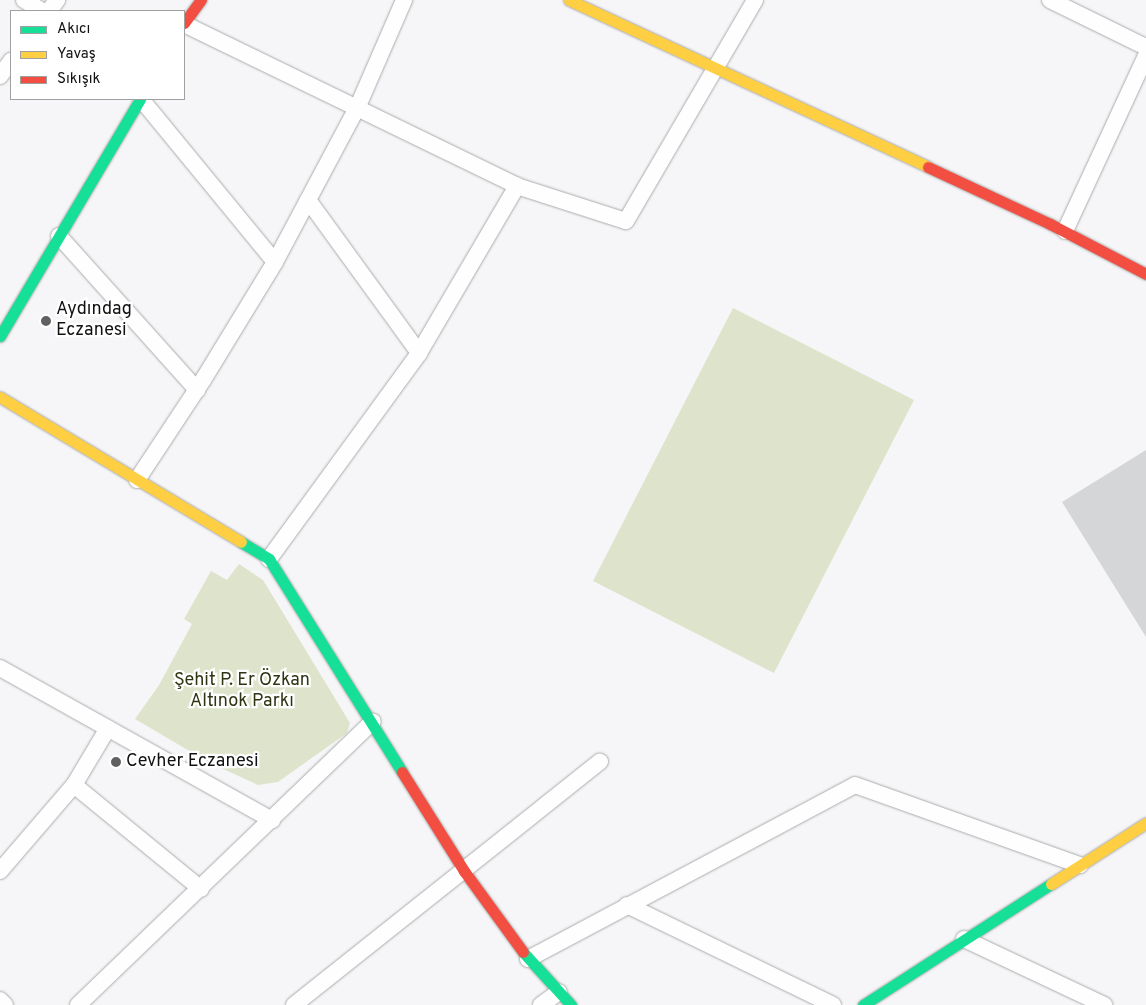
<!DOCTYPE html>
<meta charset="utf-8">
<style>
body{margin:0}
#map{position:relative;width:1146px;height:1005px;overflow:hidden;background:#f6f6f8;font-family:Overpass,sans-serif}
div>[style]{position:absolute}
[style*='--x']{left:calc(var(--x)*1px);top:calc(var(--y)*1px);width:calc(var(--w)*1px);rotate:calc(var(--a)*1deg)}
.green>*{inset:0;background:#dee4cb}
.building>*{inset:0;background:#d5d6d7}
.roads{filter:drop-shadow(0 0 1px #aaabac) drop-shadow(0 0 1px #aaabac)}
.street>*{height:16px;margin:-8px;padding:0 8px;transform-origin:8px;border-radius:8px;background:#fefefe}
.fast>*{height:11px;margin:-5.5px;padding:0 5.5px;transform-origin:5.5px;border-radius:5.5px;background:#16e098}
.slow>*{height:11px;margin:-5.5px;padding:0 5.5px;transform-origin:5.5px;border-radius:5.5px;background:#ffcf43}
.jam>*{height:11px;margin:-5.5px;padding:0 5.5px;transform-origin:5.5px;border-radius:5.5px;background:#f24e42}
.dots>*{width:14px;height:14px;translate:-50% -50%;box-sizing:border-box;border:2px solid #fff;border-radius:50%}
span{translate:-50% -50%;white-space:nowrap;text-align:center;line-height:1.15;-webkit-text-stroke:4.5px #fff;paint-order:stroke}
.poi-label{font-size:18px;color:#111112}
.left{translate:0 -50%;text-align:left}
.park-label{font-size:18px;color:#2f3412}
.legend{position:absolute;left:10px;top:10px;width:175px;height:90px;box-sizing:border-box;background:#fff;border:1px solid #a0a0a0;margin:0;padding:6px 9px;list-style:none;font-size:15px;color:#111112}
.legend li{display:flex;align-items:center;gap:10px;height:25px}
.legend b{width:25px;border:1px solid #a0a0a0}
</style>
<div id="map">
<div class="green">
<i style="clip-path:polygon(733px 308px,914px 400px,774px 673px,593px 581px)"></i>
<i style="clip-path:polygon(239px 564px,263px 580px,350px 723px,347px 733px,278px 782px,258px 785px,208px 762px,135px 719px,159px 685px,192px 624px,184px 619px,211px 571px,227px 580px)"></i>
</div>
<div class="building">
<i style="clip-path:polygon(1146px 450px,1146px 637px,1062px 502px)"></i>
</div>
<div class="roads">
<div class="street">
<i style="--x:24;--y:0;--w:21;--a:31"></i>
<i style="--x:1050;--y:0;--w:107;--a:26.1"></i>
<i style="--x:49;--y:11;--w:14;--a:-54"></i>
<i style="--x:184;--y:24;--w:370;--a:25.9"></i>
<i style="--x:517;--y:186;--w:114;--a:17.8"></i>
<i style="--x:626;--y:221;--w:256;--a:-59.7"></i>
<i style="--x:0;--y:76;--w:19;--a:-54"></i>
<i style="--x:141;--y:99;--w:211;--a:50.6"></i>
<i style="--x:308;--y:200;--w:189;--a:54"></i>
<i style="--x:1065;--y:231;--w:193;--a:-65.2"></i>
<i style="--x:59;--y:236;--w:207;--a:48.1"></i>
<i style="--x:137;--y:480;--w:120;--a:-56.6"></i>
<i style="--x:203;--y:380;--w:138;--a:-58.6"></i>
<i style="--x:275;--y:262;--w:177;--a:-62"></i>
<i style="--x:358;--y:106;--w:116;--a:-66.5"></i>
<i style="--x:269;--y:559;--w:255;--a:-53.9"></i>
<i style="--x:419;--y:353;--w:194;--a:-59.6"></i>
<i style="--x:0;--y:668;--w:312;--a:29.2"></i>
<i style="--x:74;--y:785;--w:66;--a:-59.2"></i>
<i style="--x:0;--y:871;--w:113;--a:-49.3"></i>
<i style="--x:74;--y:785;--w:164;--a:39.3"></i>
<i style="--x:627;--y:905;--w:229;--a:25.9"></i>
<i style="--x:964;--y:939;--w:155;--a:25.2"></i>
<i style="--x:528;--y:959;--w:370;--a:-28"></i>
<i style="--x:855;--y:785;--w:239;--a:19.6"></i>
<i style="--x:0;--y:1000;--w:7;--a:45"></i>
<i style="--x:78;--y:1005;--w:409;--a:-43.9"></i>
<i style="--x:294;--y:1005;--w:391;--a:-38.5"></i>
<i style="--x:541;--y:1005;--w:22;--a:-36"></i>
</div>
<div class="fast">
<i style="--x:0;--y:336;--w:275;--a:-59.4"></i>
<i style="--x:241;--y:542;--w:33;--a:31"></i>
<i style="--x:269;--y:559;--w:251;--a:58"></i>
<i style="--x:523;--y:952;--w:72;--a:47.8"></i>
<i style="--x:863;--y:1005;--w:224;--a:-32.8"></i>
</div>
<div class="slow">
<i style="--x:569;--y:0;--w:396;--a:24.9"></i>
<i style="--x:0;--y:397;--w:281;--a:31"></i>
<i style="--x:1051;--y:884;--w:113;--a:-32.7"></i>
</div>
<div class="jam">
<i style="--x:184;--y:23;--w:29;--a:-54"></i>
<i style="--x:928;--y:167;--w:135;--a:25"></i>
<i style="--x:1050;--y:224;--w:108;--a:27.5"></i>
<i style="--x:402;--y:772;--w:117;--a:57.9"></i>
<i style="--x:464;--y:871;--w:100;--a:53.9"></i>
</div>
</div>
<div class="dots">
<i style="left:46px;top:321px;background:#616162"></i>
<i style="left:116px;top:762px;background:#616162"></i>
</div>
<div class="poi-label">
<span class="left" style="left:56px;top:321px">Aydındag<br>Eczanesi</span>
<span class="left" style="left:126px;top:762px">Cevher Eczanesi</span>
</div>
<div class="park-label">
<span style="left:242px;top:692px">Şehit P. Er Özkan<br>Altınok Parkı</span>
</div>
<ul class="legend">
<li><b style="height:6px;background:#16e098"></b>Akıcı</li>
<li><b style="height:6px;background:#ffcf43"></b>Yavaş</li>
<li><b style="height:6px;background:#f24e42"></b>Sıkışık</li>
</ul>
</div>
